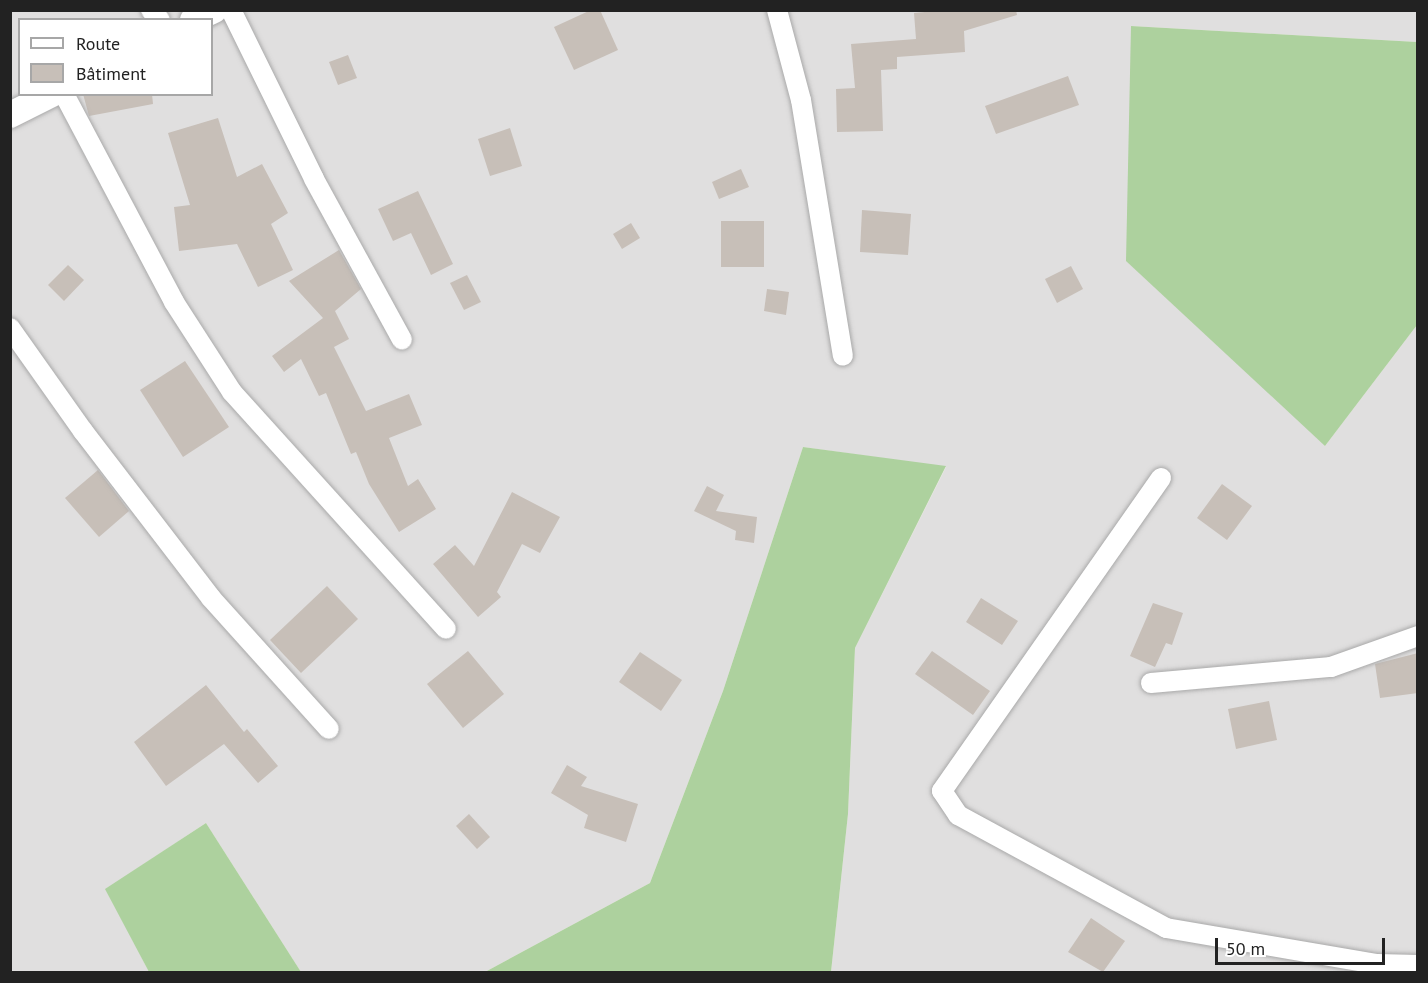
<!DOCTYPE html>
<meta charset="utf-8">
<style>
body{margin:0}
#map{position:relative;width:1428px;height:983px;overflow:hidden;background:#f2efe9;font-family:"PT Sans",sans-serif}
div>[style]{position:absolute}
[style*='--x']{left:calc(var(--x)*1px);top:calc(var(--y)*1px);width:calc(var(--w)*1px);rotate:calc(var(--a)*1deg)}
.residential>*{inset:0;background:#e0dfdf}
.forest>*{inset:0;background:#add19e}
.building>*{inset:0;background:#c7bfb8}
.roads{filter:drop-shadow(0 0 2px #a9a9a9) drop-shadow(0 0 2px #a9a9a9)}
.minor>*{height:20px;margin:-10px;padding:0 10px;transform-origin:10px;border-radius:10px;background:#fff}
.tertiary>*{height:26px;margin:-13px;padding:0 13px;transform-origin:13px;border-radius:13px;background:#fff}
span{translate:-50% -50%;white-space:nowrap;text-align:center;line-height:1.15;-webkit-text-stroke:6px #fff;paint-order:stroke}
.frame{position:absolute;inset:0;border:12px solid #222;pointer-events:none}
.legend{position:absolute;left:18px;top:18px;width:195px;height:78px;box-sizing:border-box;background:#fff;border:2px solid #a7a7a7;margin:0;padding:8px 10px;list-style:none;font-size:18px;color:#222}
.legend li{display:flex;align-items:center;gap:12px;height:30px}
.legend b{width:30px;border:2px solid #a7a7a7}
.scale{position:absolute;left:1215px;top:938px;width:170px;height:27px;box-sizing:border-box;border:3px solid #222;border-top:0;padding-left:8px;font-size:18px;line-height:21px;white-space:nowrap;color:#222;-webkit-text-stroke:4px #fff;paint-order:stroke}
</style>
<div id="map">
<div class="residential">
<i style="clip-path:polygon(evenodd,10px 11px,1417px 11px,1417px 42px,1131px 26px,1325px 446px,1417px 325px,1417px 972px,831px 972px,848px 814px,855px 648px,946px 467px,803px 447px,723px 691px,650px 883px,485px 972px,301px 972px,206px 823px,106px 889px,149px 972px,11px 972px,10px 11px,20px 20px,212px 20px,212px 94px,20px 94px,20px 20px)"></i>
</div>
<div class="forest">
<i style="clip-path:polygon(1131px 26px,1417px 42px,1417px 325px,1325px 446px,1126px 261px)"></i>
<i style="clip-path:polygon(803px 447px,946px 466px,855px 648px,848px 814px,831px 972px,485px 972px,650px 883px,723px 691px)"></i>
<i style="clip-path:polygon(206px 823px,301px 972px,149px 972px,105px 889px)"></i>
</div>
<div class="building">
<i style="clip-path:polygon(591px 10px,600px 10px,618px 50px,574px 70px,554px 27px)"></i>
<i style="clip-path:polygon(946px 10px,1016px 10px,1017px 15px,964px 31px,965px 52px,897px 57px,897px 69px,881px 70px,883px 131px,837px 132px,836px 89px,855px 88px,851px 44px,916px 39px,914px 13px)"></i>
<i style="clip-path:polygon(348px 55px,357px 78px,338px 85px,329px 62px)"></i>
<i style="clip-path:polygon(1068px 76px,1079px 105px,996px 134px,985px 106px)"></i>
<i style="clip-path:polygon(83px 94px,152px 94px,153px 104px,89px 116px)"></i>
<i style="clip-path:polygon(218px 118px,237px 177px,262px 164px,288px 213px,271px 224px,293px 270px,258px 287px,237px 244px,179px 251px,174px 207px,190px 205px,168px 133px)"></i>
<i style="clip-path:polygon(510px 128px,522px 166px,490px 176px,478px 139px)"></i>
<i style="clip-path:polygon(741px 169px,749px 187px,719px 199px,712px 182px)"></i>
<i style="clip-path:polygon(418px 191px,453px 264px,431px 275px,411px 233px,393px 241px,378px 209px)"></i>
<i style="clip-path:polygon(862px 210px,911px 214px,908px 255px,860px 252px)"></i>
<i style="clip-path:polygon(721px 221px,764px 221px,764px 267px,721px 267px)"></i>
<i style="clip-path:polygon(631px 223px,640px 238px,622px 249px,613px 234px)"></i>
<i style="clip-path:polygon(339px 250px,361px 289px,335px 311px,349px 339px,334px 347px,366px 411px,409px 394px,422px 425px,389px 438px,408px 486px,418px 479px,436px 509px,399px 532px,369px 484px,356px 452px,351px 454px,326px 393px,319px 396px,301px 359px,284px 372px,272px 356px,323px 318px,289px 281px)"></i>
<i style="clip-path:polygon(68px 265px,84px 280px,64px 301px,48px 285px)"></i>
<i style="clip-path:polygon(1071px 266px,1083px 289px,1057px 303px,1045px 279px)"></i>
<i style="clip-path:polygon(467px 275px,481px 302px,464px 310px,450px 283px)"></i>
<i style="clip-path:polygon(767px 289px,789px 292px,786px 315px,764px 311px)"></i>
<i style="clip-path:polygon(185px 361px,229px 427px,183px 457px,140px 390px)"></i>
<i style="clip-path:polygon(98px 470px,129px 511px,99px 537px,65px 498px)"></i>
<i style="clip-path:polygon(1222px 484px,1252px 506px,1227px 540px,1197px 518px)"></i>
<i style="clip-path:polygon(707px 486px,724px 495px,716px 511px,757px 517px,754px 543px,735px 540px,736px 531px,694px 511px)"></i>
<i style="clip-path:polygon(512px 492px,560px 517px,540px 553px,522px 544px,497px 592px,501px 597px,478px 617px,433px 564px,455px 545px,474px 566px)"></i>
<i style="clip-path:polygon(327px 586px,358px 619px,301px 673px,270px 640px)"></i>
<i style="clip-path:polygon(981px 598px,1018px 621px,1002px 645px,966px 622px)"></i>
<i style="clip-path:polygon(1153px 603px,1183px 613px,1172px 645px,1166px 643px,1155px 667px,1130px 656px)"></i>
<i style="clip-path:polygon(468px 651px,504px 694px,463px 728px,427px 684px)"></i>
<i style="clip-path:polygon(932px 651px,990px 691px,973px 715px,915px 674px)"></i>
<i style="clip-path:polygon(640px 652px,682px 680px,661px 711px,619px 682px)"></i>
<i style="clip-path:polygon(1418px 653px,1418px 693px,1380px 698px,1375px 664px)"></i>
<i style="clip-path:polygon(206px 685px,244px 732px,247px 729px,278px 766px,258px 783px,224px 744px,166px 786px,134px 742px)"></i>
<i style="clip-path:polygon(1269px 701px,1277px 740px,1236px 749px,1228px 709px)"></i>
<i style="clip-path:polygon(567px 765px,587px 777px,581px 786px,638px 804px,626px 842px,584px 828px,588px 815px,551px 793px)"></i>
<i style="clip-path:polygon(469px 814px,490px 837px,477px 849px,456px 826px)"></i>
<i style="clip-path:polygon(1091px 918px,1125px 941px,1103px 972px,1068px 952px)"></i>
</div>
<div class="roads">
<div class="minor">
<i style="--x:151;--y:10;--w:13;--a:48"></i>
<i style="--x:231;--y:10;--w:188;--a:63.8"></i>
<i style="--x:314;--y:179;--w:183;--a:61.3"></i>
<i style="--x:777;--y:10;--w:93;--a:75.1"></i>
<i style="--x:801;--y:100;--w:259;--a:80.7"></i>
<i style="--x:64;--y:94;--w:235;--a:62.1"></i>
<i style="--x:174;--y:302;--w:107;--a:57.2"></i>
<i style="--x:232;--y:392;--w:319;--a:47.9"></i>
<i style="--x:10;--y:328;--w:126;--a:54.7"></i>
<i style="--x:83;--y:431;--w:210;--a:52.5"></i>
<i style="--x:211;--y:598;--w:176;--a:48"></i>
<i style="--x:1161;--y:478;--w:382;--a:125"></i>
<i style="--x:942;--y:791;--w:29;--a:56"></i>
<i style="--x:958;--y:815;--w:237;--a:28.5"></i>
<i style="--x:1166;--y:928;--w:214;--a:9.7"></i>
<i style="--x:1377;--y:964;--w:41;--a:1.4"></i>
<i style="--x:1151;--y:683;--w:181;--a:-5.1"></i>
<i style="--x:1331;--y:667;--w:92;--a:-19.6"></i>
</div>
<div class="tertiary">
<i style="--x:193;--y:20;--w:23;--a:-25"></i>
<i style="--x:10;--y:115;--w:47;--a:-26.6"></i>
</div>
</div>
<div class="frame"></div>
<ul class="legend">
<li><b style="height:8px;background:#fff"></b>Route</li>
<li><b style="height:16px;background:#c7bfb8"></b>Bâtiment</li>
</ul>
<div class="scale">50 m</div>
</div>
